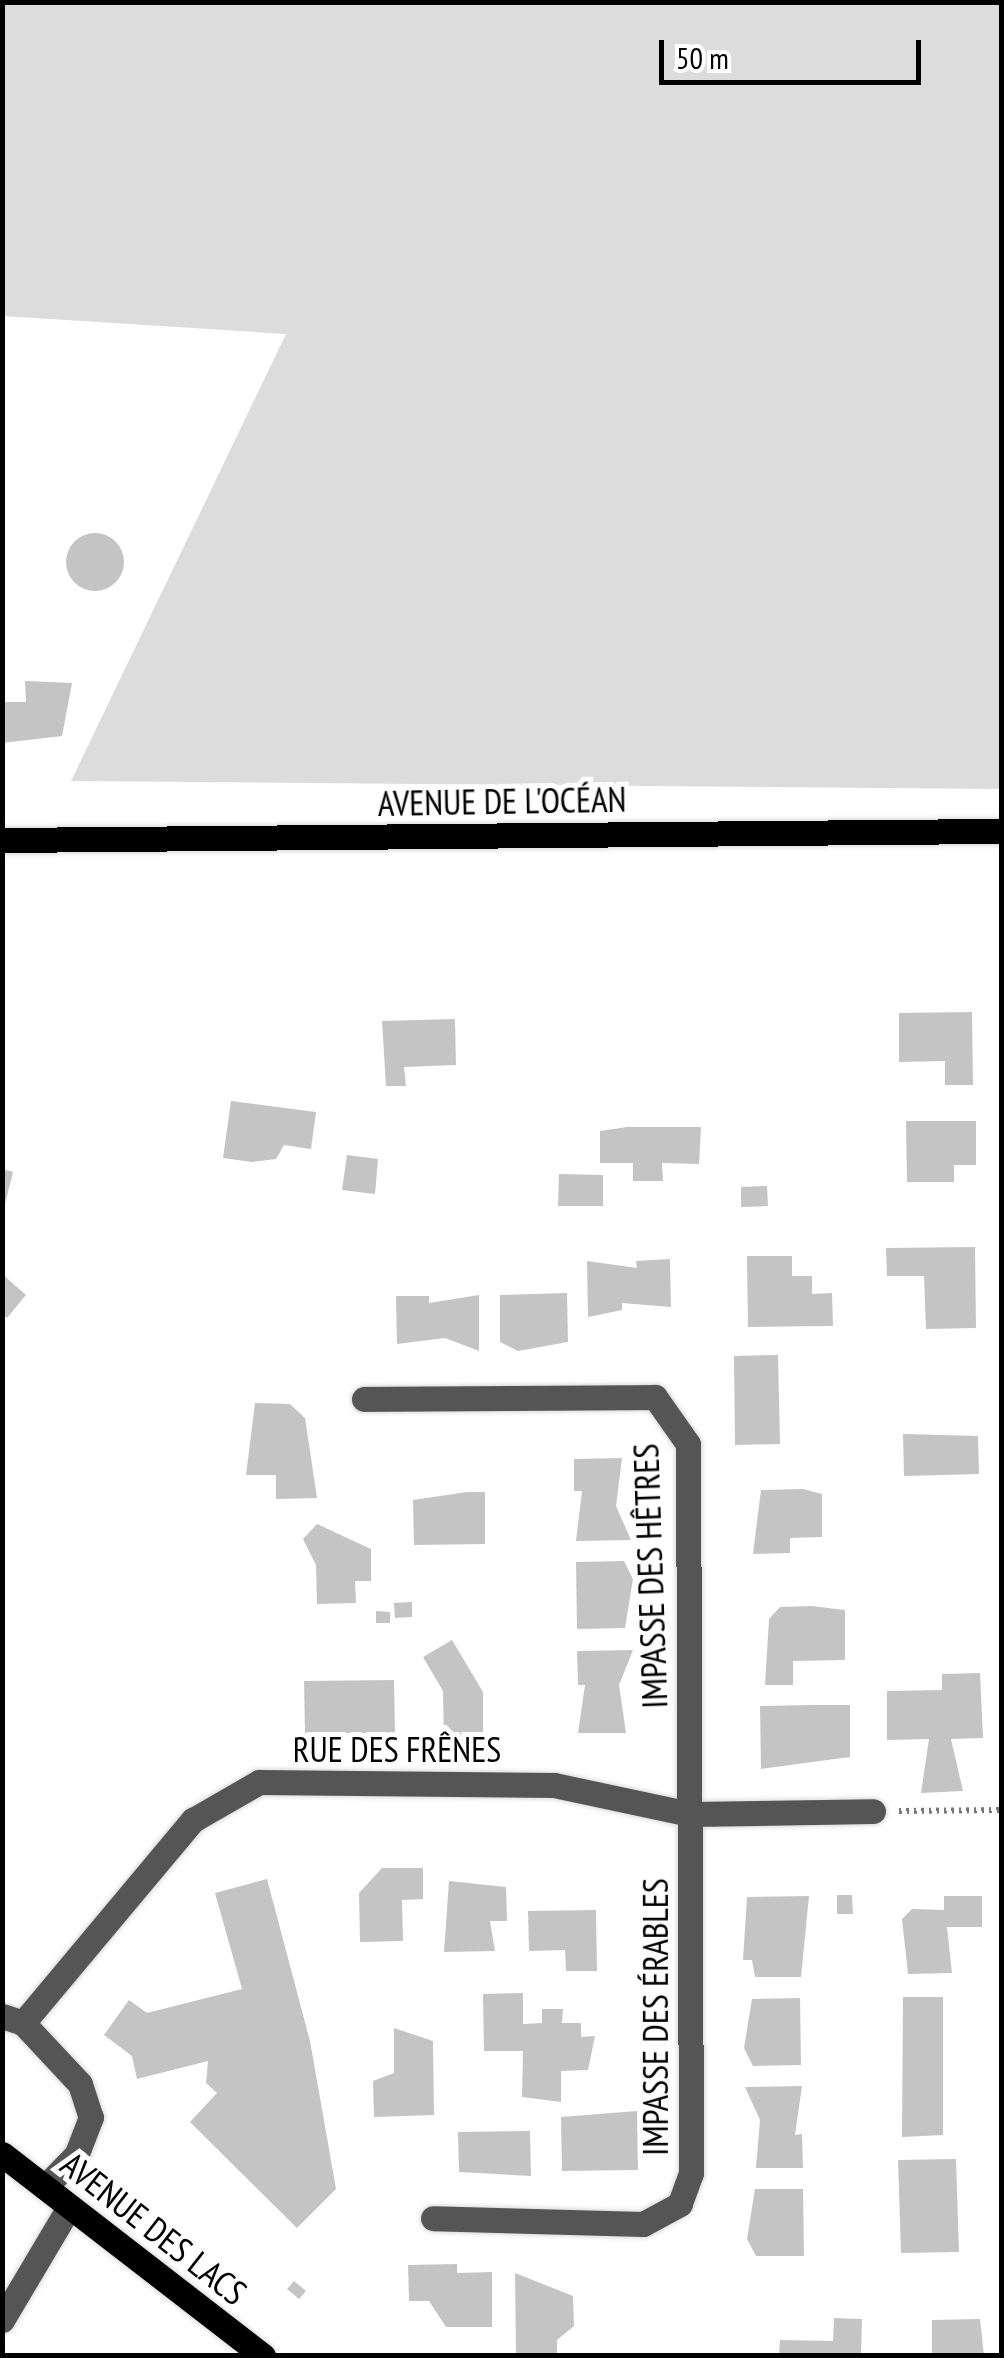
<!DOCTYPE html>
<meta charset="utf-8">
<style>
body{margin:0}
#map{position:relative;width:1004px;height:2358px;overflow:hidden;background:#fff;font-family:"PT Sans Narrow",sans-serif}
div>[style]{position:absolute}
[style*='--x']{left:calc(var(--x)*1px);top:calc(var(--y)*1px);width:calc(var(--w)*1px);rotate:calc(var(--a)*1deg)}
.green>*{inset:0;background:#dcdcdc}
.building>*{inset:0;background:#c4c4c4}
.round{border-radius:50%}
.path>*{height:6px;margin-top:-3px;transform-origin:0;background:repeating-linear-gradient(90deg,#777 0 2.5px,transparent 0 7.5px)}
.roads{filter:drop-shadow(0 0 2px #dbdbdb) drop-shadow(0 0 2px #dbdbdb)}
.minor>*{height:25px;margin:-12.5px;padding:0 12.5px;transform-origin:12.5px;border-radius:12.5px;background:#555}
.major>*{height:25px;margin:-12.5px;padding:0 12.5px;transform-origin:12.5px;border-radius:12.5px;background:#000}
span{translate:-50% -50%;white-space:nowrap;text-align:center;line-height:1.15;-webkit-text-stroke:10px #fff;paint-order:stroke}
.street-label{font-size:35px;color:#000}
.frame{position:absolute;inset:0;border:5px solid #000;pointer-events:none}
.scale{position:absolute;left:659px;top:40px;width:262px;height:45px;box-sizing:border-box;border:5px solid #000;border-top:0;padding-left:12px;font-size:30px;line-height:35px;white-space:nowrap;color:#000;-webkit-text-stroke:8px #fff;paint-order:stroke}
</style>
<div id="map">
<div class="green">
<i style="clip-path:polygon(2px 3px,1001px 3px,1001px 789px,71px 781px,286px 334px,3px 316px)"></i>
</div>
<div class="building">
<i class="round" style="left:66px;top:533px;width:58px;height:58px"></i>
<i style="clip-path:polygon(25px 681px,72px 683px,62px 736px,2px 743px,2px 702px,26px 702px)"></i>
<i style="clip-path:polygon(972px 1012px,973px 1085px,945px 1085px,945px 1061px,899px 1062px,899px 1013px)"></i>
<i style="clip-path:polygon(455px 1019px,456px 1065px,404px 1067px,406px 1086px,386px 1086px,382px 1021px)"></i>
<i style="clip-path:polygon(231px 1101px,316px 1112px,311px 1149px,284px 1145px,276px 1159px,252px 1162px,223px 1158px)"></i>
<i style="clip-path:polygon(906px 1121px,976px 1121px,976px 1165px,954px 1165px,954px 1182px,907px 1182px)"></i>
<i style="clip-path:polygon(627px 1127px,701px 1127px,699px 1164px,662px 1163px,663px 1181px,633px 1181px,633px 1163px,600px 1163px,600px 1131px)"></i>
<i style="clip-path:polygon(347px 1155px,378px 1159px,375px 1194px,342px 1190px)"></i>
<i style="clip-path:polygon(2px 1169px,13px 1172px,4px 1208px,2px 1208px)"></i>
<i style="clip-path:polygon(559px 1174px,603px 1175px,603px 1206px,558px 1206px)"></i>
<i style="clip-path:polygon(767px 1186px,768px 1206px,741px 1207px,741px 1187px)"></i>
<i style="clip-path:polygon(975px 1247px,976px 1328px,926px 1329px,924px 1276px,887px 1276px,886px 1248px)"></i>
<i style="clip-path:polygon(747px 1256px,792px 1256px,792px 1276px,812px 1276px,812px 1294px,832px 1293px,833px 1326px,748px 1327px)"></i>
<i style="clip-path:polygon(670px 1259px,671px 1307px,622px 1303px,622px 1310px,588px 1317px,587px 1261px,637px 1268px,636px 1261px)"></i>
<i style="clip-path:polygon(2px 1274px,26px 1295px,7px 1318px,2px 1313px)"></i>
<i style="clip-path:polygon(567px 1293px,568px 1342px,518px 1351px,500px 1342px,500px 1295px)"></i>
<i style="clip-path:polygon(479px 1295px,479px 1351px,445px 1338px,397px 1344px,396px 1296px,429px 1296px,429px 1303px)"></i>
<i style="clip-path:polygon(778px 1355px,780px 1444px,735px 1445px,734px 1356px)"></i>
<i style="clip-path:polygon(255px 1403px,290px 1404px,305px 1418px,317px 1498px,276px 1499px,276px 1475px,246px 1475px)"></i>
<i style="clip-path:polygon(903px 1434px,978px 1436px,979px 1474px,904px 1476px)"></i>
<i style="clip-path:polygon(622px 1458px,616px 1506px,631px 1540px,576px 1541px,582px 1491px,574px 1491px,574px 1459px)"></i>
<i style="clip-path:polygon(803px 1489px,822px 1494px,822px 1537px,790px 1538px,790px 1553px,753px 1554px,761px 1490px)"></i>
<i style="clip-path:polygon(467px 1492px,485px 1492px,485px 1544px,414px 1545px,413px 1500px)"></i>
<i style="clip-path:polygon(317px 1524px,371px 1549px,371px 1581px,355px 1581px,356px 1603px,317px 1604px,316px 1565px,303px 1539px)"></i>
<i style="clip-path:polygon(624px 1561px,633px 1579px,625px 1628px,577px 1629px,576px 1562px)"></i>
<i style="clip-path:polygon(412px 1602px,412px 1617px,395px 1618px,394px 1603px)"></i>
<i style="clip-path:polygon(812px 1606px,845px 1610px,845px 1660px,793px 1661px,793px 1685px,765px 1685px,769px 1619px,780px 1607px)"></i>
<i style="clip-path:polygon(376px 1611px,390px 1612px,390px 1623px,376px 1623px)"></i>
<i style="clip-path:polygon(452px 1640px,483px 1692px,483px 1736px,444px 1737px,443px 1691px,423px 1657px)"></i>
<i style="clip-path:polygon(633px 1650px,619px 1685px,626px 1733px,578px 1733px,585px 1685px,578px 1685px,577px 1651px)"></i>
<i style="clip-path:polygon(980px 1673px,983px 1738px,951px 1739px,963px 1791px,921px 1793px,929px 1739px,887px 1740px,887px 1691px,942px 1690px,942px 1674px)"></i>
<i style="clip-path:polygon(394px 1680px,395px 1733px,305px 1734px,304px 1681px)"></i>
<i style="clip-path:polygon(812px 1705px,850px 1705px,850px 1757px,761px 1769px,760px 1706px)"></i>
<i style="clip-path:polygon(382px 1868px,423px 1868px,423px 1899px,402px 1900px,403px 1941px,360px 1942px,359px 1893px)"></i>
<i style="clip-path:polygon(267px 1879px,310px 2041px,336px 2189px,297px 2228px,190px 2122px,217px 2093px,206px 2083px,208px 2061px,137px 2079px,132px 2056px,104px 2035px,129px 2000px,147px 2013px,242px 1989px,215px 1893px)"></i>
<i style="clip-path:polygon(449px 1881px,506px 1887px,507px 1921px,490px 1921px,495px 1951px,444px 1952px)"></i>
<i style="clip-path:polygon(837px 1895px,852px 1895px,853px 1914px,837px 1914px)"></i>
<i style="clip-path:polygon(809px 1896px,801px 1977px,755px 1977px,752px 1960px,743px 1960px,747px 1897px)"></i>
<i style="clip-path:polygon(944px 1896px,982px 1896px,982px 1927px,947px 1927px,952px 1973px,908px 1974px,902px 1919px,912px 1909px,944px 1910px)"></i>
<i style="clip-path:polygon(596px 1910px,597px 1971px,566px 1971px,565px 1950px,529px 1951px,528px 1911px)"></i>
<i style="clip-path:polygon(523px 1993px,523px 2024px,542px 2023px,542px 2009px,563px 2009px,562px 2023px,581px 2023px,581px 2037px,595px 2036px,588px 2070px,561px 2071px,561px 2102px,522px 2097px,523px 2051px,484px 2051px,483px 1994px)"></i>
<i style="clip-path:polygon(903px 1997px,943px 1997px,943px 2135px,902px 2137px)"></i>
<i style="clip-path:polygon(800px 1998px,801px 2065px,753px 2066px,744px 2048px,752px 1999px)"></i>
<i style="clip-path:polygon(394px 2028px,433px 2041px,434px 2115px,374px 2117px,373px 2081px,394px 2073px)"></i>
<i style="clip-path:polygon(802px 2086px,795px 2135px,802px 2134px,803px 2168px,756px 2168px,760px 2120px,745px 2087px)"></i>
<i style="clip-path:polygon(637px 2111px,638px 2170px,562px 2171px,561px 2117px)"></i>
<i style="clip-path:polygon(530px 2131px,531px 2176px,459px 2172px,458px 2132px)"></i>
<i style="clip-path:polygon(956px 2159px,959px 2252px,901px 2253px,898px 2160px)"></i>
<i style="clip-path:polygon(755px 2189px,803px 2189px,804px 2256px,756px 2256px,747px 2239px)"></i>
<i style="clip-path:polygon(457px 2264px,457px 2273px,492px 2272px,492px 2327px,446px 2327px,429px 2301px,409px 2301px,408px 2265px)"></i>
<i style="clip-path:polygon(515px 2273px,573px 2296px,574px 2326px,557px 2340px,557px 2356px,516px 2356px)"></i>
<i style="clip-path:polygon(294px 2281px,306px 2291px,299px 2299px,287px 2289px)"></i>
<i style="clip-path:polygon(834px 2318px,862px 2319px,861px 2356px,779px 2356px,780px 2340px,833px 2341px)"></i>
<i style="clip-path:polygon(980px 2319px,984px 2356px,932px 2356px,932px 2320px)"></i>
</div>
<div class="path">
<i style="--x:899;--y:1811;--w:103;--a:-0.6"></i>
</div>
<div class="roads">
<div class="minor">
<i style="--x:364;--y:1399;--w:291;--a:-0.4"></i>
<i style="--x:655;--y:1397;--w:57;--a:54.9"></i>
<i style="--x:688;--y:1444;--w:729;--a:89.76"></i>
<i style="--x:691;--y:2173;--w:33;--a:110"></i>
<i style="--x:680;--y:2204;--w:42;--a:151.6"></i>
<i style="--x:643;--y:2224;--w:210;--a:-178.4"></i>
<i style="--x:2;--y:2016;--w:22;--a:18"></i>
<i style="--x:23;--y:2023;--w:83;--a:46.9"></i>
<i style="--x:80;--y:2084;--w:35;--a:72"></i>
<i style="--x:91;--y:2117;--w:40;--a:111"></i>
<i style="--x:77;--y:2154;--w:46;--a:134.1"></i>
<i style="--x:23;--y:2023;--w:265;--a:-50.1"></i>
<i style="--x:193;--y:1820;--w:76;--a:-29.9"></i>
<i style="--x:259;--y:1782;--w:295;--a:0.6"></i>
<i style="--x:554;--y:1785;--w:139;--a:12"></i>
<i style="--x:690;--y:1814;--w:183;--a:-0.9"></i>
<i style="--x:2;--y:2320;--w:129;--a:-59.3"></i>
</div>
<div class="major">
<i style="--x:2;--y:840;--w:1000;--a:-0.52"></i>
<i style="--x:2;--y:2154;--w:330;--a:37.7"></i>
</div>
</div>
<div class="street-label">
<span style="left:502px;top:801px;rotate:-1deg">AVENUE DE L'OCÉAN</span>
<span style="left:650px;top:1576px;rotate:-92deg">IMPASSE DES HÊTRES</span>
<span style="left:397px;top:1749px">RUE DES FRÊNES</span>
<span style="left:655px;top:2017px;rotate:-90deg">IMPASSE DES ÉRABLES</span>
<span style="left:154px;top:2228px;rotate:38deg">AVENUE DES LACS</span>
</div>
<div class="frame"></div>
<div class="scale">50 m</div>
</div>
